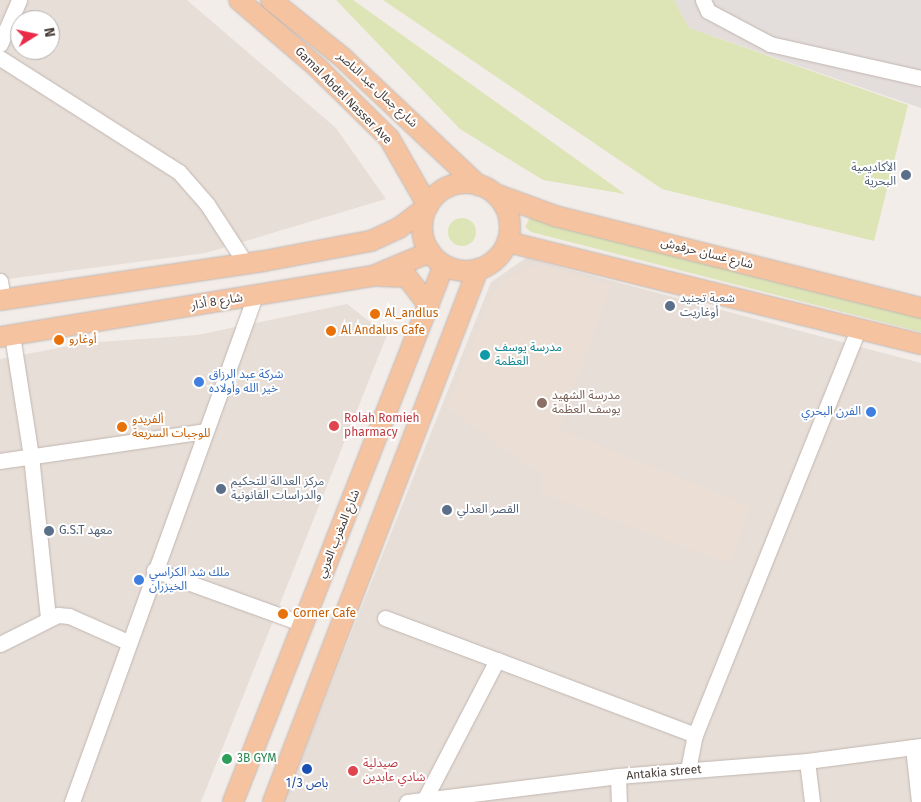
<!DOCTYPE html>
<meta charset="utf-8">
<style>
body{margin:0}
#map{position:relative;width:921px;height:802px;overflow:hidden;background:#f3ede9;font-family:"Fira Sans","Noto Sans Arabic",sans-serif}
div>[style]{position:absolute}
[style*='--x']{left:calc(var(--x)*1px);top:calc(var(--y)*1px);width:calc(var(--w)*1px);rotate:calc(var(--a)*1deg)}
.residential>*{inset:0;background:#e7ded8}
.industrial>*{inset:0;background:#e3dddb}
.education>*{inset:0;background:#ebded5}
.green>*{inset:0;background:#dde4b6}
.round{border-radius:50%}
.roads{filter:drop-shadow(0 0 1px #c1b6b0) drop-shadow(0 0 1px #c1b6b0)}
.minor>*{height:15px;margin:-7.5px;padding:0 7.5px;transform-origin:7.5px;border-radius:7.5px;background:#fff}
.major>*{height:20px;margin:-10px;padding:0 10px;transform-origin:10px;border-radius:10px;background:#f6c3a0}
.major>.ring{margin:-10px;padding:0;box-sizing:content-box;background:none;border:20px solid #f6c3a0;border-radius:50%}
.dots>*{width:14px;height:14px;translate:-50% -50%;box-sizing:border-box;border:2px solid #fff;border-radius:50%}
span{translate:-50% -50%;white-space:nowrap;text-align:center;line-height:1.15;-webkit-text-stroke:4px #fff;paint-order:stroke}
.street-label{font-size:12px;color:#473d38}
.service-label{font-size:12px;color:#4e5e75}
.right{translate:-100% -50%;text-align:right}
.left{translate:0 -50%;text-align:left}
.food-label{font-size:12px;color:#c56008}
.culture-label{font-size:12px;color:#0d838f}
.shop-label{font-size:12px;color:#366cbe}
.education-label{font-size:12px;color:#785e54}
.health-label{font-size:12px;color:#be3a42}
.leisure-label{font-size:12px;color:#27864d}
.transit-label{font-size:12px;color:#164399}
.north{position:absolute;left:10px;top:10px;width:50px;height:50px;box-sizing:border-box;background:#fff;border:1px solid #b5b1af;border-radius:50%;rotate:80deg;font-size:14px;font-weight:700;line-height:20px;text-align:center;color:#473d38}
.north::after{content:'';display:block;margin:auto;width:18px;height:22px;background:#e92b48;clip-path:polygon(50% 0,100% 100%,50% 72%,0 100%)}
</style>
<div id="map">
<div class="residential">
<i style="clip-path:polygon(evenodd,0 0,187px 0,336px 128px,386px 199px,206px 253px,0 280px,0 0,20px 20px,50px 20px,50px 50px,20px 50px,20px 20px)"></i>
<i style="clip-path:polygon(526px 258px,921px 363px,921px 802px,284px 802px,491px 282px)"></i>
<i style="clip-path:polygon(347px 304px,387px 335px,201px 802px,0 802px,0 359px,85px 343px,197px 335px)"></i>
</div>
<div class="industrial">
<i style="clip-path:polygon(674px 0,921px 0,921px 108px,689px 28px)"></i>
</div>
<div class="education">
<i style="clip-path:polygon(536px 264px,611px 285px,559px 429px,750px 506px,730px 564px,541px 493px,543px 476px,446px 408px,494px 291px,505px 280px)"></i>
</div>
<div class="green">
<i style="clip-path:polygon(336px 0,353px 0,625px 194px,543px 180px,460px 129px)"></i>
<i style="clip-path:polygon(383px 0,674px 0,689px 28px,908px 105px,874px 241px,662px 189px)"></i>
<i style="clip-path:polygon(530px 217px,921px 317px,921px 332px,531px 232px,525px 227px)"></i>
<i class="round" style="left:448px;top:218px;width:28px;height:28px"></i>
</div>
<div class="roads">
<div class="minor">
<i style="--x:703;--y:0;--w:12;--a:66"></i>
<i style="--x:708;--y:11;--w:70;--a:28"></i>
<i style="--x:770;--y:44;--w:155;--a:12.7"></i>
<i style="--x:0;--y:44;--w:48;--a:-66.6"></i>
<i style="--x:0;--y:58;--w:212;--a:32.5"></i>
<i style="--x:179;--y:172;--w:43;--a:48.8"></i>
<i style="--x:207;--y:204;--w:72;--a:57"></i>
<i style="--x:0;--y:281;--w:18;--a:81"></i>
<i style="--x:12;--y:335;--w:122;--a:81.1"></i>
<i style="--x:31;--y:456;--w:163;--a:84"></i>
<i style="--x:0;--y:461;--w:208;--a:-8.3"></i>
<i style="--x:154;--y:570;--w:158;--a:19.9"></i>
<i style="--x:385;--y:618;--w:120;--a:20.6"></i>
<i style="--x:497;--y:660;--w:160;--a:117.5"></i>
<i style="--x:0;--y:644;--w:65;--a:-26.6"></i>
<i style="--x:58;--y:615;--w:11;--a:5"></i>
<i style="--x:69;--y:616;--w:64;--a:23.8"></i>
<i style="--x:497;--y:660;--w:212;--a:20.7"></i>
<i style="--x:913;--y:747;--w:55;--a:83.8"></i>
<i style="--x:807;--y:761;--w:41;--a:83"></i>
<i style="--x:688;--y:770;--w:36;--a:-79"></i>
<i style="--x:695;--y:735;--w:439;--a:-68.1"></i>
<i style="--x:618;--y:776;--w:26;--a:88"></i>
<i style="--x:72;--y:802;--w:538;--a:-70.12"></i>
<i style="--x:407;--y:802;--w:213;--a:-7"></i>
<i style="--x:618;--y:776;--w:190;--a:-4.5"></i>
<i style="--x:807;--y:761;--w:115;--a:-7.5"></i>
</div>
<div class="major">
<i style="--x:271;--y:0;--w:91;--a:38.8"></i>
<i style="--x:342;--y:57;--w:187;--a:43.3"></i>
<i class="ring" style="left:422px;top:183px;width:68px;height:68px"></i>
<i style="--x:495;--y:194;--w:64;--a:20.1"></i>
<i style="--x:555;--y:216;--w:377;--a:14.1"></i>
<i style="--x:508;--y:242;--w:425;--a:13.9"></i>
<i style="--x:380;--y:276;--w:27;--a:2"></i>
<i style="--x:407;--y:277;--w:36;--a:53"></i>
<i style="--x:0;--y:300;--w:267;--a:-8.4"></i>
<i style="--x:264;--y:261;--w:109;--a:-10.6"></i>
<i style="--x:371;--y:241;--w:31;--a:-25"></i>
<i style="--x:399;--y:228;--w:36;--a:-37"></i>
<i style="--x:428;--y:206;--w:78;--a:-119.8"></i>
<i style="--x:389;--y:138;--w:100;--a:-135.4"></i>
<i style="--x:318;--y:68;--w:104;--a:-139.3"></i>
<i style="--x:0;--y:337;--w:378;--a:-9.3"></i>
<i style="--x:373;--y:276;--w:62;--a:-22.8"></i>
<i style="--x:233;--y:802;--w:577;--a:-68.55"></i>
<i style="--x:273;--y:802;--w:571;--a:-68.96"></i>
</div>
</div>
<div class="dots">
<i style="left:906px;top:175px;background:#5c6f8a"></i>
<i style="left:670px;top:306px;background:#5c6f8a"></i>
<i style="left:375px;top:314px;background:#e8710a"></i>
<i style="left:331px;top:331px;background:#e8710a"></i>
<i style="left:59px;top:340px;background:#e8710a"></i>
<i style="left:485px;top:355px;background:#0f9aa8"></i>
<i style="left:199px;top:382px;background:#3f7fe0"></i>
<i style="left:542px;top:403px;background:#8d6e63"></i>
<i style="left:871px;top:412px;background:#3f7fe0"></i>
<i style="left:334px;top:426px;background:#e0444e"></i>
<i style="left:122px;top:427px;background:#e8710a"></i>
<i style="left:221px;top:489px;background:#5c6f8a"></i>
<i style="left:447px;top:510px;background:#5c6f8a"></i>
<i style="left:49px;top:531px;background:#5c6f8a"></i>
<i style="left:139px;top:580px;background:#3f7fe0"></i>
<i style="left:283px;top:614px;background:#e8710a"></i>
<i style="left:227px;top:759px;background:#2e9e5b"></i>
<i style="left:307px;top:769px;background:#1a4fb4"></i>
<i style="left:353px;top:771px;background:#e0444e"></i>
</div>
<div class="street-label">
<span style="left:377px;top:90px;rotate:43deg">شارع جمال عبد الناصر</span>
<span style="left:343px;top:96px;rotate:45deg">Gamal Abdel Nasser Ave</span>
<span style="left:707px;top:254px;rotate:14deg">شارع غسان حرفوش</span>
<span style="left:217px;top:302px;rotate:-9deg">شارع 8 أذار</span>
<span style="left:339px;top:534px;rotate:-68deg">شارع المغرب العربي</span>
<span style="left:664px;top:773px;rotate:-5deg">Antakia street</span>
</div>
<div class="service-label">
<span class="right" style="left:896px;top:175px">الأكاديمية<br>البحرية</span>
<span class="left" style="left:680px;top:306px">شعبة تجنيد<br>أوغاريت</span>
<span class="left" style="left:231px;top:489px">مركز العدالة للتحكيم<br>والدراسات القانونية</span>
<span class="left" style="left:457px;top:510px">القصر العدلي</span>
<span class="left" style="left:59px;top:531px">G.S.T معهد</span>
</div>
<div class="food-label">
<span class="left" style="left:385px;top:314px">Al_andlus</span>
<span class="left" style="left:341px;top:331px">Al Andalus Cafe</span>
<span class="left" style="left:69px;top:340px">أوغارو</span>
<span class="left" style="left:132px;top:427px">ألفريدو<br>للوجبات السريعة</span>
<span class="left" style="left:293px;top:614px">Corner Cafe</span>
</div>
<div class="culture-label">
<span class="left" style="left:495px;top:355px">مدرسة يوسف<br>العظمة</span>
</div>
<div class="shop-label">
<span class="left" style="left:209px;top:382px">شركة عبد الرزاق<br>خير الله وأولاده</span>
<span class="right" style="left:861px;top:412px">الفرن البحري</span>
<span class="left" style="left:149px;top:580px">ملك شد الكراسي<br>الخيزران</span>
</div>
<div class="education-label">
<span class="left" style="left:552px;top:403px">مدرسة الشهيد<br>يوسف العظمة</span>
</div>
<div class="health-label">
<span class="left" style="left:344px;top:426px">Rolah Romieh<br>pharmacy</span>
<span class="left" style="left:363px;top:771px">صيدلية<br>شادي عابدين</span>
</div>
<div class="leisure-label">
<span class="left" style="left:237px;top:759px">3B GYM</span>
</div>
<div class="transit-label">
<span style="left:307px;top:784px">باص 1/3</span>
</div>
<div class="north">N</div>
</div>
